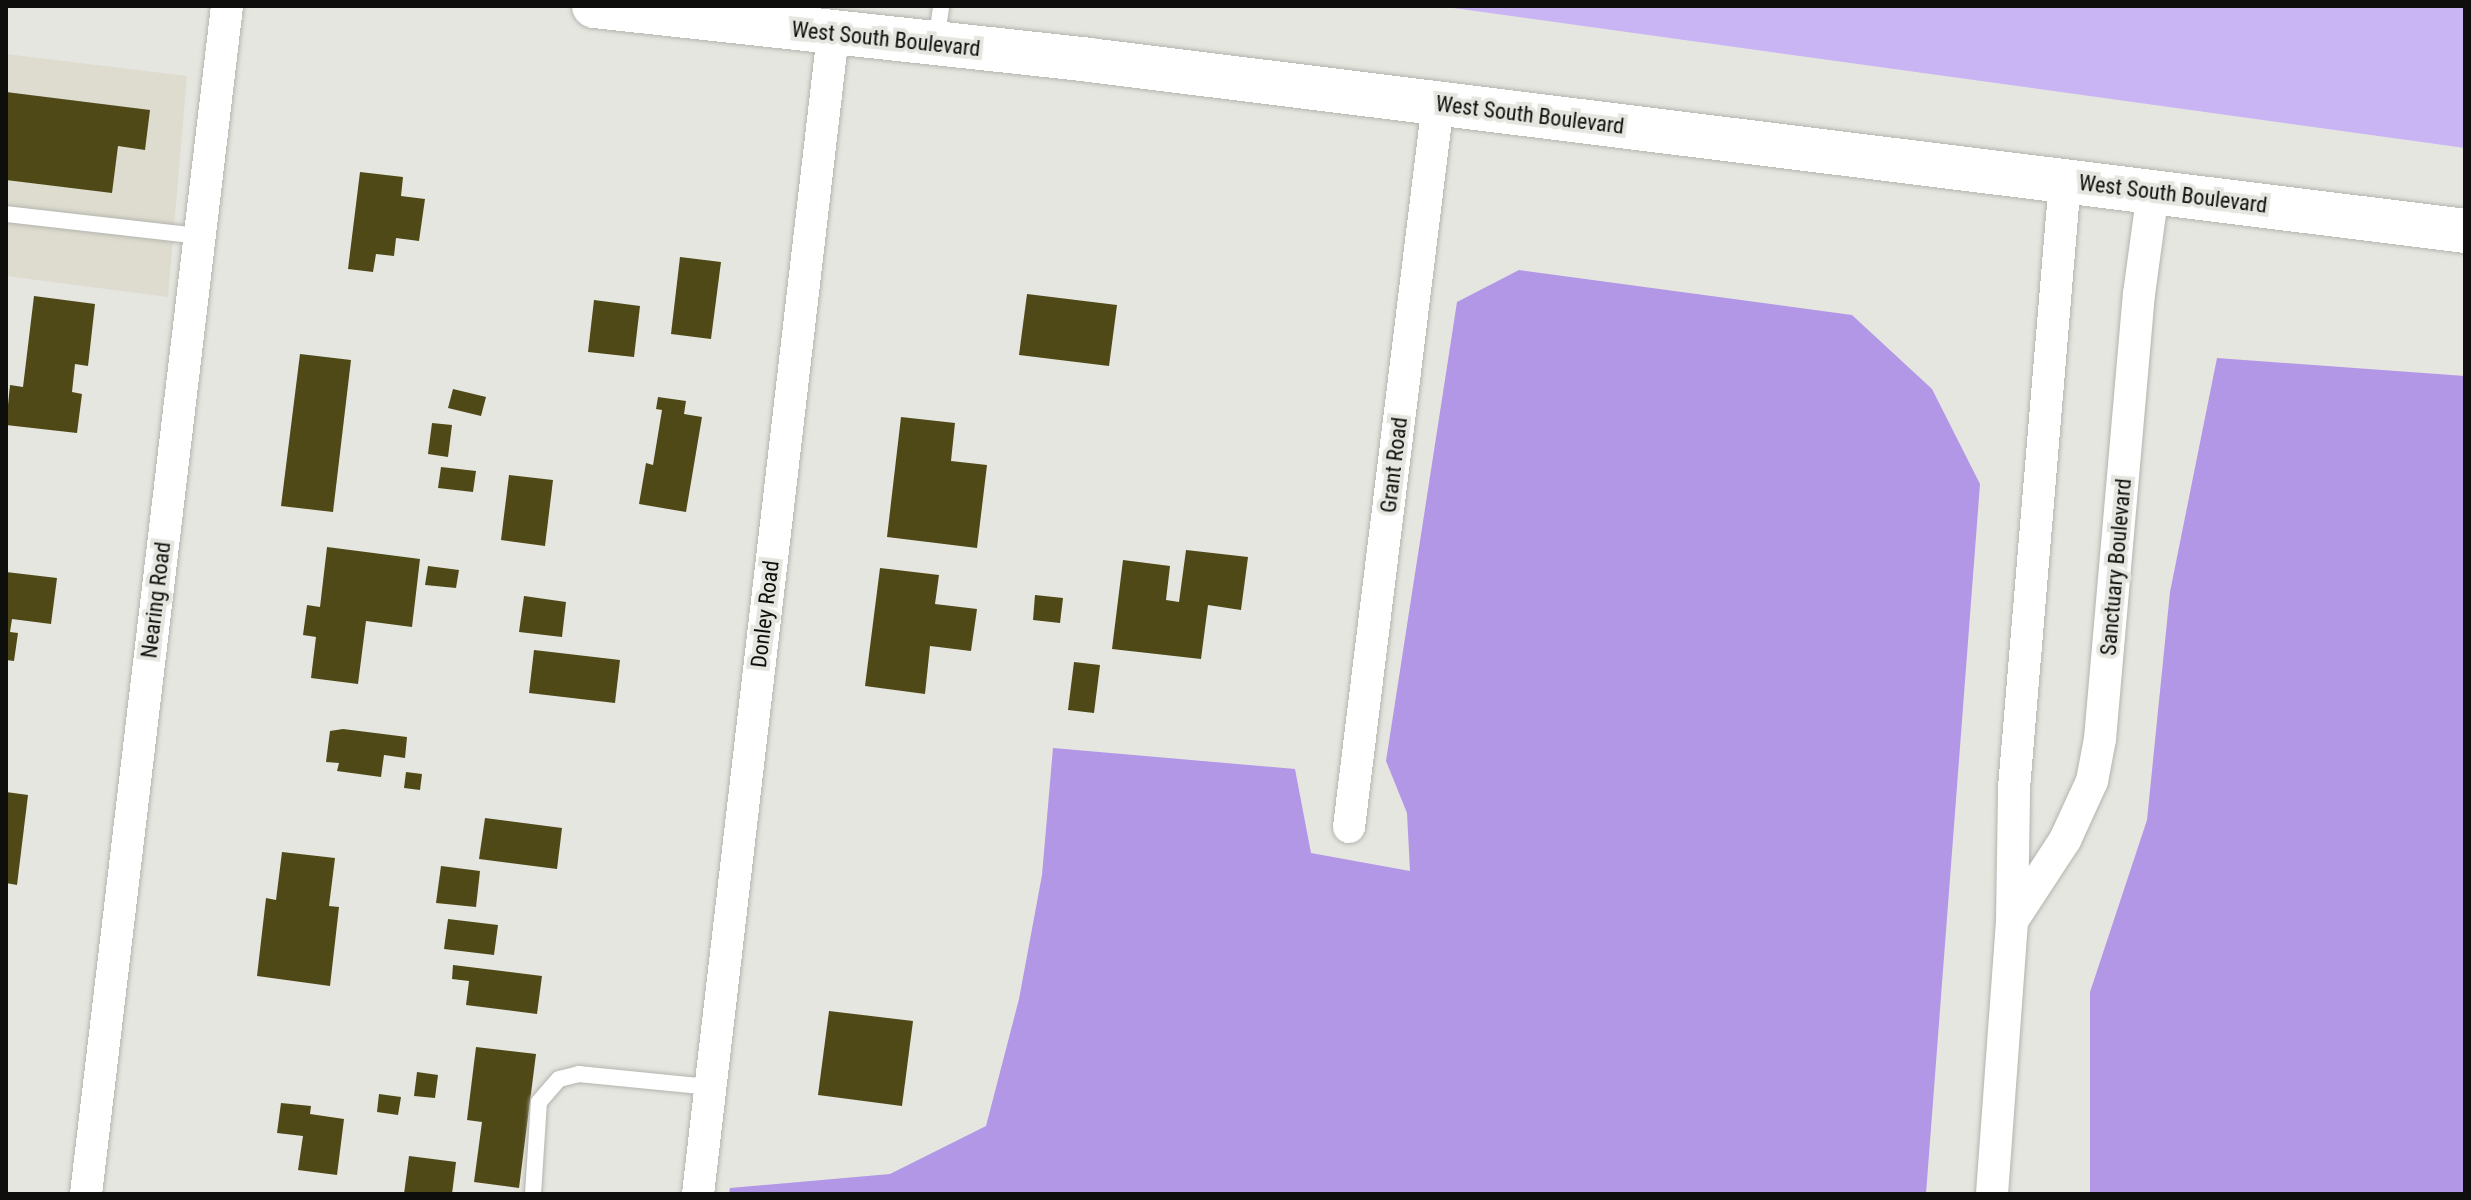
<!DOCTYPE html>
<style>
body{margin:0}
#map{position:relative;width:2471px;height:1200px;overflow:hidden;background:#e6e6e0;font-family:"Roboto Condensed",sans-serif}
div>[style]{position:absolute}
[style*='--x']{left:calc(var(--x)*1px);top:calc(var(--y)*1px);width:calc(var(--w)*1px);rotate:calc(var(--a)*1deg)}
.built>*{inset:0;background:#dddcce}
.green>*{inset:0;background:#c9b4f4}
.forest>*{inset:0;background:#b297e6}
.building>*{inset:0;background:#4e4917}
.roads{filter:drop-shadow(0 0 2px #b4b4ae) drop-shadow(0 0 2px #b4b4ae)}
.service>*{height:16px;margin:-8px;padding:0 8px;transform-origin:8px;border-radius:8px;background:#fff}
.minor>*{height:32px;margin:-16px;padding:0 16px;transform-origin:16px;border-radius:16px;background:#fff}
.secondary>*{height:44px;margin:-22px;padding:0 22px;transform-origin:22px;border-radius:22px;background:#fff}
span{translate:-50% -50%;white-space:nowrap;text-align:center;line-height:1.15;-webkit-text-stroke:8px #e6e6e0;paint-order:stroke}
.street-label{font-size:22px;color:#0e0e0c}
.frame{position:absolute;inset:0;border:8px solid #0e0e0c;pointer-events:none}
</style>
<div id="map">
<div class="built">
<i style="clip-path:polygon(6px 54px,187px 76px,168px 297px,6px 276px)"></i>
</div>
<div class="green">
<i style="clip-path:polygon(1439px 6px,2465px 6px,2465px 148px)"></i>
</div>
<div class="forest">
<i style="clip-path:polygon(1519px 270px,1852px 315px,1932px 389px,1980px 484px,1926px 1194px,729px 1194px,730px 1188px,890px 1174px,986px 1126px,1019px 999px,1042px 875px,1053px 748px,1295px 769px,1311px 853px,1410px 871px,1407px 813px,1386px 761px,1457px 302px)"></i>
<i style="clip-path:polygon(2217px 358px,2465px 376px,2465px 1194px,2090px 1194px,2090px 992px,2147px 820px,2170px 592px)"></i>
</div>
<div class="building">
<i style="clip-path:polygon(6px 92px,150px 110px,145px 150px,118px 146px,112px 193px,6px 180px)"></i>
<i style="clip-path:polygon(360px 172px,403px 177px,401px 196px,425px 199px,419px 241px,396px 238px,394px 256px,376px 254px,373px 272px,348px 269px)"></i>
<i style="clip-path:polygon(680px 257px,721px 262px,711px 339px,671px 334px)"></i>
<i style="clip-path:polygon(1027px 294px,1117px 305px,1109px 366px,1019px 355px)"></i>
<i style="clip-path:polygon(34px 296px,95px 304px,88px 366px,75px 364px,72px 392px,82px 394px,77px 433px,6px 425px,10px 385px,23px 387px)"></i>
<i style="clip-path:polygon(594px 300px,640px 306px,634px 357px,588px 352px)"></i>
<i style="clip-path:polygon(300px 354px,351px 360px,333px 512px,281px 506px)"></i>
<i style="clip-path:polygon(453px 389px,486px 397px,481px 416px,448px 408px)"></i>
<i style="clip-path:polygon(658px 397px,686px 401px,684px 414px,702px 417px,686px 512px,639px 504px,646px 463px,653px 465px,662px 410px,656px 409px)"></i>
<i style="clip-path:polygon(901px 417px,955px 423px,951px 461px,987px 465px,977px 548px,887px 537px)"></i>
<i style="clip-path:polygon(432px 423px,452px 425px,448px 457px,428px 454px)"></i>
<i style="clip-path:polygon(441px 467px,476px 471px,473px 492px,438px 488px)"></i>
<i style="clip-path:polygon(509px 475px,553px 480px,545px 546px,501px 540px)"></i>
<i style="clip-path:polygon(327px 547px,420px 559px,412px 627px,366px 621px,358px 684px,311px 678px,316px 637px,303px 635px,307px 605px,320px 607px)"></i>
<i style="clip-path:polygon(1186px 550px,1248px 557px,1241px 610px,1208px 605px,1201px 659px,1112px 649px,1123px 560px,1170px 566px,1166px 600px,1179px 602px)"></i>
<i style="clip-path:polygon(428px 566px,459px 570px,456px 588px,425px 585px)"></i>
<i style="clip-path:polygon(880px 568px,939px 575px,935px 604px,977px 609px,971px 651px,930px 646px,925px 694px,865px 686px)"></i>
<i style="clip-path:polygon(6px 572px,57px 578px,51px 624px,12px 619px,10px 632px,18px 633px,14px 661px,6px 660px)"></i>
<i style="clip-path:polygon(1035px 595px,1063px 598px,1060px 623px,1033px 620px)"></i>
<i style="clip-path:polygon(524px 596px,566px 602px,562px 637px,519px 632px)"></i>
<i style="clip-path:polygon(534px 650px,620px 660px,615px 703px,529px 693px)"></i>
<i style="clip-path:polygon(1074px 662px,1100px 665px,1094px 713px,1068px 710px)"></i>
<i style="clip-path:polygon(343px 729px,407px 737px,405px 758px,384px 755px,381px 777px,337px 771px,339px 763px,326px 762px,330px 731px)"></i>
<i style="clip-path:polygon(406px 772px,422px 774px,420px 790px,404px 788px)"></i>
<i style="clip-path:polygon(6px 792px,28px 795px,17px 885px,6px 883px)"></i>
<i style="clip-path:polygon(485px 818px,562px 828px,557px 869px,479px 859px)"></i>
<i style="clip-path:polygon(282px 852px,335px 858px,329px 906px,339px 907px,330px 986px,257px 976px,266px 898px,276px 900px)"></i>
<i style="clip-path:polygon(441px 866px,480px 871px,476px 907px,436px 903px)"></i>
<i style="clip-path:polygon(448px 919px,498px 925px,494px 955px,444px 949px)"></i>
<i style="clip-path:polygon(453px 965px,542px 976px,537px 1014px,466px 1005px,469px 981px,452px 979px)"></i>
<i style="clip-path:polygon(829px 1011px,913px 1021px,902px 1106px,818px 1095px)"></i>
<i style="clip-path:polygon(476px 1047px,536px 1054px,519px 1188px,474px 1182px,482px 1122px,467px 1120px)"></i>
<i style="clip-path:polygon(417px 1072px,438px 1075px,435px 1098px,414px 1096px)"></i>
<i style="clip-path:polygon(379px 1094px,401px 1097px,398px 1115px,377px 1112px)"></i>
<i style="clip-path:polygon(281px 1103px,311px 1106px,310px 1114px,344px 1119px,337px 1175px,298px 1170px,303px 1136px,277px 1133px)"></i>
<i style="clip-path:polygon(409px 1156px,456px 1162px,452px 1194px,404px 1194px)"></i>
</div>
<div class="roads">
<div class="service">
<i style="--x:936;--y:43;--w:37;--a:-82"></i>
<i style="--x:6;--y:214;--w:194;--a:6.5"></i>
<i style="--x:533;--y:1194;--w:92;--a:-86.3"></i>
<i style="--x:539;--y:1102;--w:30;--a:-49"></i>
<i style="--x:559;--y:1079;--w:21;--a:-14"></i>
<i style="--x:579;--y:1074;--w:132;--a:5.7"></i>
</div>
<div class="minor">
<i style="--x:1349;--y:827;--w:729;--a:-82.99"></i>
<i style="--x:2012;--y:921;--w:97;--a:-56.8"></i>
<i style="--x:2065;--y:840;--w:65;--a:-65.4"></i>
<i style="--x:2092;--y:781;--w:43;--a:-79.2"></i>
<i style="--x:2100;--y:739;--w:447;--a:-85"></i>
<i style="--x:2139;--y:294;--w:103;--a:-82.2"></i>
<i style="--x:86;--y:1194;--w:1196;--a:-83.23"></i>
<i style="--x:698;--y:1194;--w:1168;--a:-83.36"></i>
<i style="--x:1992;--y:1194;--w:274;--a:-85.8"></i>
<i style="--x:2012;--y:921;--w:133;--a:-89.1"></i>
<i style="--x:2014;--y:788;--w:609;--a:-85.2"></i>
</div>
<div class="secondary">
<i style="--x:594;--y:6;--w:498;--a:6.2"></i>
<i style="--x:1089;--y:60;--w:1387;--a:7.08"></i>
</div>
</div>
<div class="street-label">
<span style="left:886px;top:39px;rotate:6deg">West South Boulevard</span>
<span style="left:1530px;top:115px;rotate:7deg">West South Boulevard</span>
<span style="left:2173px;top:194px;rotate:7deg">West South Boulevard</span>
<span style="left:1394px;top:465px;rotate:-83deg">Grant Road</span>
<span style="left:2116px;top:567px;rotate:-85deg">Sanctuary Boulevard</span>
<span style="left:156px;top:600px;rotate:-83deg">Nearing Road</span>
<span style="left:765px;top:614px;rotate:-83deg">Donley Road</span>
</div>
<div class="frame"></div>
</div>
